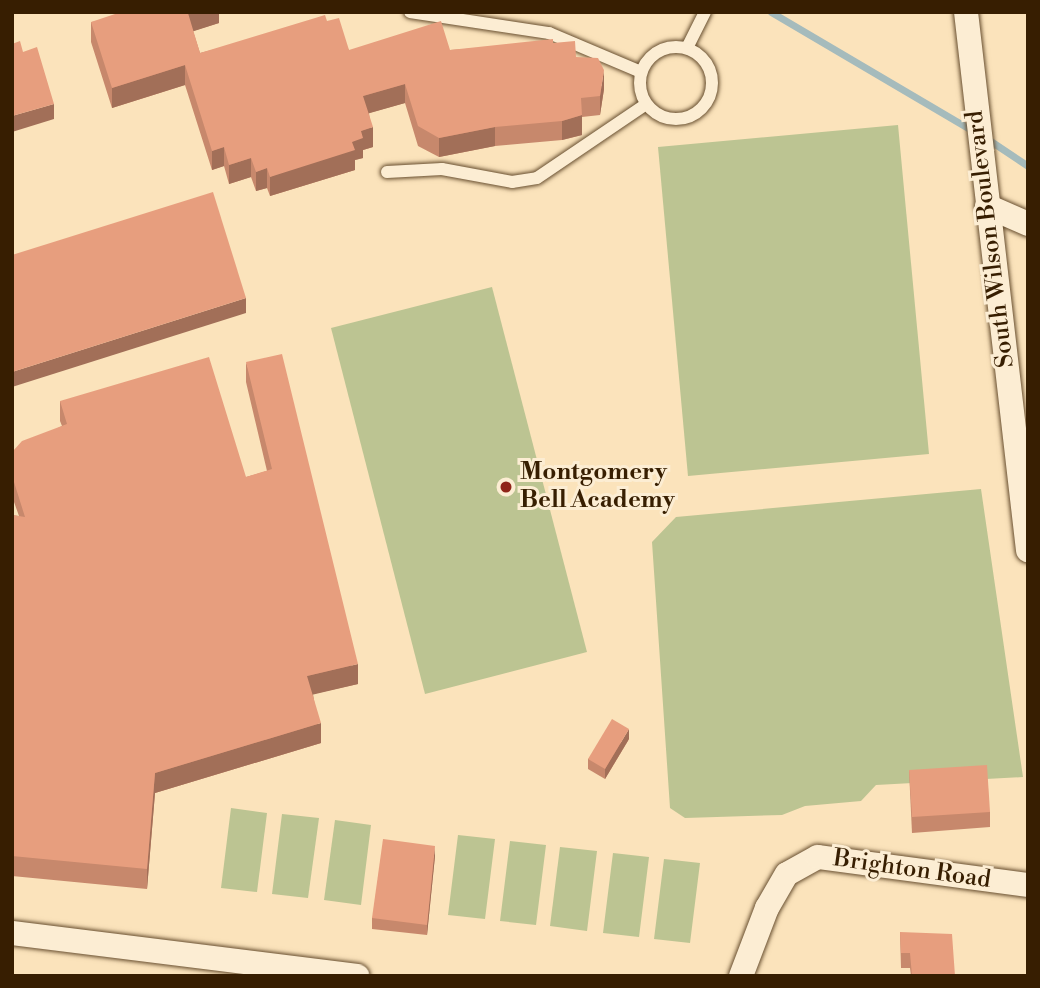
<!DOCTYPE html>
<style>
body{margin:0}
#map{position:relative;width:1040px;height:988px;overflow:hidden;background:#fbe3bb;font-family:"Libre Bodoni",serif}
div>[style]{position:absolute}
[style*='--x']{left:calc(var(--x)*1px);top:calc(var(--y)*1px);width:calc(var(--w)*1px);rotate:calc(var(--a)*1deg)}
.green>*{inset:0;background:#bcc492}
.stream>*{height:7px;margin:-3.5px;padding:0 3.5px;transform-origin:3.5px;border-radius:3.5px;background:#a5bbbc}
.roads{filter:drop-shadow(0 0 2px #684f30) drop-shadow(0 0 2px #684f30)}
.lane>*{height:12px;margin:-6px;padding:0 6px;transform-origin:6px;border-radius:6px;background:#fcedd3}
.lane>.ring{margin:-6px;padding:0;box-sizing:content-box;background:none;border:12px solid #fcedd3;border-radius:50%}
.street>*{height:24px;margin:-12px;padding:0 12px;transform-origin:12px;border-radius:12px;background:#fcedd3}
.wall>*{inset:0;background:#c7886c}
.shaded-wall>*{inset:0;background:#a26f58}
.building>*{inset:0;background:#e79e7e}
.dots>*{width:19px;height:19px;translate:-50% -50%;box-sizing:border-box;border:4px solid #fcedd3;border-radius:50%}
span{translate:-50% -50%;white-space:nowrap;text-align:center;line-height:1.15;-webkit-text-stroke:6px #fcedd3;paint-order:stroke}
.street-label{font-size:24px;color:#371e01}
.poi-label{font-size:24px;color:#371e01;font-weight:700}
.left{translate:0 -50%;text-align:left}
.frame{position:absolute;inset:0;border:14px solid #371e01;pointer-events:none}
</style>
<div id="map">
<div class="green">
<i style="clip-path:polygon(898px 125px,929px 454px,688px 476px,658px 147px)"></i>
<i style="clip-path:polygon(492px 287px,587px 652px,425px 694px,331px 328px)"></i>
<i style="clip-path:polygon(981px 489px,1023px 777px,876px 785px,861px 801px,805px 806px,782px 815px,685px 818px,670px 808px,652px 542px,676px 517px)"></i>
<i style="clip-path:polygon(231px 808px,267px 813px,257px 892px,221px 888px)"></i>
<i style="clip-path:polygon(282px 814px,319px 818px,308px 898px,272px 894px)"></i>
<i style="clip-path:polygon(335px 820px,371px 825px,361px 905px,324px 900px)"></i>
<i style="clip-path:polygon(458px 835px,495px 839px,485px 919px,448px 915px)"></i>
<i style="clip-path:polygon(510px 841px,546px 845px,536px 925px,500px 921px)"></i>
<i style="clip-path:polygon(560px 847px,597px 851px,587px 931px,550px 926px)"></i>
<i style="clip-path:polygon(613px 853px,649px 857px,639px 937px,603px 933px)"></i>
<i style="clip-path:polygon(664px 859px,700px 863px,690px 943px,654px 939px)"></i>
</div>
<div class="stream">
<i style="--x:771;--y:12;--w:234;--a:30.5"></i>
<i style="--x:986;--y:138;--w:50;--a:33.7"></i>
</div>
<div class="roads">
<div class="lane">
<i style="--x:410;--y:12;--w:141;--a:8.6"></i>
<i style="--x:549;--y:33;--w:100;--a:23"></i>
<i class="ring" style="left:640px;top:47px;width:60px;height:60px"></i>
<i style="--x:687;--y:48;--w:40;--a:-63.4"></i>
<i style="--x:387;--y:172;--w:55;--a:-3.1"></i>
<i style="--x:442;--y:169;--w:71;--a:10.5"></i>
<i style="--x:512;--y:182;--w:25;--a:-9"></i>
<i style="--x:537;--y:178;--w:130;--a:-34.1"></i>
</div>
<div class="street">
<i style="--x:966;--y:12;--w:542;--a:83.43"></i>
<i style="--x:987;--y:206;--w:45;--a:23.7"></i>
<i style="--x:12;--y:933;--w:348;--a:7.1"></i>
<i style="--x:741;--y:976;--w:73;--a:-69.1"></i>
<i style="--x:767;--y:908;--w:39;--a:-60"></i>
<i style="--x:787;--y:874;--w:35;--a:-29"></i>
<i style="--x:818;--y:857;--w:212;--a:7.6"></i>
</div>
</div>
<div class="wall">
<i style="clip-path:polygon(219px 12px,219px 23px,193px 31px,200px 53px,327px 21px,349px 50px,450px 50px,553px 43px,576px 57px,604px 89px,600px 115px,582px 117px,582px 135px,562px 140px,495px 146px,439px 157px,418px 146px,405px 103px,369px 113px,373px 147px,363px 150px,363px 158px,355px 160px,355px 170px,270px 196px,267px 188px,256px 191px,251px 177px,229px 184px,224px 166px,212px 170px,185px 85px,112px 108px,91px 42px,91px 22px)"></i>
<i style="clip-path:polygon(246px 362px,358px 684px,313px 694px,321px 743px,155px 793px,147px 889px,12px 876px,12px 515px,19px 516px,14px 502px,13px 451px,62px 426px,60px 421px,60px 401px,246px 477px,267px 471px,246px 382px)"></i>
<i style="clip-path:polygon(629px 739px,605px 779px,588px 769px,588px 759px)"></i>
<i style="clip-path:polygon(909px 770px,990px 812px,990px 827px,912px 833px)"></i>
<i style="clip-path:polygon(435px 856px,427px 935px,372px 929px,372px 918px)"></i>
<i style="clip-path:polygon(900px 932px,955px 976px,911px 976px,910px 968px,901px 968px)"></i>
</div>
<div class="shaded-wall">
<i style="clip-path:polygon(191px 12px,219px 12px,219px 23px,188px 33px,188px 13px)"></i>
<i style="clip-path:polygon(185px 65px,185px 85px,112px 108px,112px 88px)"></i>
<i style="clip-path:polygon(604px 70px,604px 89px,600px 115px,600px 96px)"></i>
<i style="clip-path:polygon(405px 84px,405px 103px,363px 115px,363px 96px)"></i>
<i style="clip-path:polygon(54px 104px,54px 119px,12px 132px,12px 116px)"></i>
<i style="clip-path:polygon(582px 115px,582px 135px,562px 140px,562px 121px)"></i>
<i style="clip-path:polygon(373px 127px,373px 147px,363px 150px,363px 158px,355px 160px,355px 170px,270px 196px,270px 177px,352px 142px,361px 131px)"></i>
<i style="clip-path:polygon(495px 127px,495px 146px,439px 157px,439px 138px)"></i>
<i style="clip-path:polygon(224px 147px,224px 166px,212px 170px,212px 151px)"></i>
<i style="clip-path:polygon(251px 158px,251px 177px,229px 184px,229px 165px)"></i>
<i style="clip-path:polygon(267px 168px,267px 188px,256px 191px,256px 172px)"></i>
<i style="clip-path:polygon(246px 298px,246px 313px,12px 387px,12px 372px)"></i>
<i style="clip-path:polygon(358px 664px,358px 684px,307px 696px,307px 676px)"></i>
<i style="clip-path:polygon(321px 723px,321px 743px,155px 793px,147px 889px,147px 869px,155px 773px)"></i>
<i style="clip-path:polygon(629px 729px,629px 739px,605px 779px,605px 769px)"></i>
<i style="clip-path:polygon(435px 846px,435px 856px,427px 935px,427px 925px)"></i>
</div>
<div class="building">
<i style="clip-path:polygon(121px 12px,191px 12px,188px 13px,200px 53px,325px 15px,327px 21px,339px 18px,349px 50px,441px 21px,450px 50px,553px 39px,553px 43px,575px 41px,576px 57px,598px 58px,604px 70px,600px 96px,581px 98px,582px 115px,562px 121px,495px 127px,439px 138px,418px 126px,405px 84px,363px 96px,373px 127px,361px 131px,363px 138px,352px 142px,355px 150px,270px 177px,267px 168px,256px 172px,251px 158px,229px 165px,224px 147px,212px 151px,185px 65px,112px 88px,91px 22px)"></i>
<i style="clip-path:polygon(20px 41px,23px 52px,37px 47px,54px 104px,12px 116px,12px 44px)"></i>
<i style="clip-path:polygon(213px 192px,246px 298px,12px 372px,12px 255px)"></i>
<i style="clip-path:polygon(282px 354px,358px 664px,307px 676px,321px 723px,155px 773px,147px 869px,12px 856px,12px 515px,25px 517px,14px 482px,13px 451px,22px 441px,67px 424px,60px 401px,209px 357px,246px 477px,272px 469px,246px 362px)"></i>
<i style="clip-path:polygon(612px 719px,629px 729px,605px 769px,588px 759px)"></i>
<i style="clip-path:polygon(987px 765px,990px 812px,912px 817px,909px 770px)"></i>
<i style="clip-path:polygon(383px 839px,435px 846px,427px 925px,372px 918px)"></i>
<i style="clip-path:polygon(900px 932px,952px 934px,955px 976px,912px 976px,910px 953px,901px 953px)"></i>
</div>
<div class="dots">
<i style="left:506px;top:487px;background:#8f2418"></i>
</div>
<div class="street-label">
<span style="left:991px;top:239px;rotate:-97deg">South Wilson Boulevard</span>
<span style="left:912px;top:870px;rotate:8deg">Brighton Road</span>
</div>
<div class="poi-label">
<span class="left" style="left:520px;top:487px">Montgomery<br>Bell Academy</span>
</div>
<div class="frame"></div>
</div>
